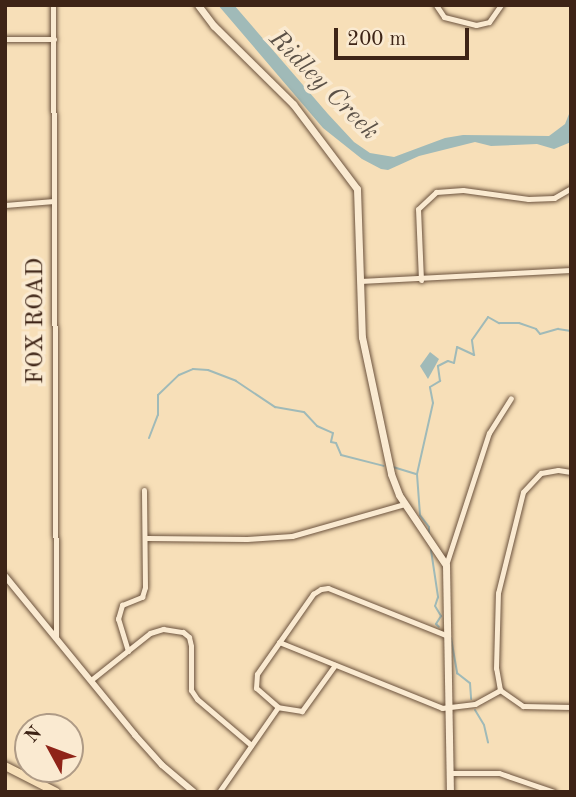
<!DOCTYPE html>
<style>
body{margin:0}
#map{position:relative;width:576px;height:797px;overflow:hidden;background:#f7dfb8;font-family:"Old Standard TT",serif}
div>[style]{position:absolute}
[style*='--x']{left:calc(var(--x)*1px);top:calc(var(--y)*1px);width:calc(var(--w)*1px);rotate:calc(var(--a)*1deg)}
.water>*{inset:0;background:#a0bab8}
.stream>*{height:2px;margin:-1px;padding:0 1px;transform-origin:1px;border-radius:1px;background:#a0bab8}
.roads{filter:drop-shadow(0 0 2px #6c533e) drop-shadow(0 0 2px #6c533e)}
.minor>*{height:5px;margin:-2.5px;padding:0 2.5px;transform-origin:2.5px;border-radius:2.5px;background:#faead1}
.tertiary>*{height:6px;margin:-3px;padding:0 3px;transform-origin:3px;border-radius:3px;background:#faead1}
.secondary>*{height:7px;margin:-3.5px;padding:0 3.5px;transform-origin:3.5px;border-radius:3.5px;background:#faead1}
.primary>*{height:8px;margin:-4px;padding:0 4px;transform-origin:4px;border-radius:4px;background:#f7dfb8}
span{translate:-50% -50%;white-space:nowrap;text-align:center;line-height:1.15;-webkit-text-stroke:7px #faead1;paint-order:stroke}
.street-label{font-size:24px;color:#3e2416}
.water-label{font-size:26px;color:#5b5147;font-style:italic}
.frame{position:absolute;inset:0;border:7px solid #3e2416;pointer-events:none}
.north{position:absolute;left:14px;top:713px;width:70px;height:70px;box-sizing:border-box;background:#faead1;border:2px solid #af9b86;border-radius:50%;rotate:311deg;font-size:19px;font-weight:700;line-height:28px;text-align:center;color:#3e2416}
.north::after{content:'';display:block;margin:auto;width:24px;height:32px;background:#8f2418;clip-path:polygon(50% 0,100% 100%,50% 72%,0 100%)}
.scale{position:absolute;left:334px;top:28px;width:135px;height:32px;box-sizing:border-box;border:4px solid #3e2416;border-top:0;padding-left:9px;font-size:21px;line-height:24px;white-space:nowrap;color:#3e2416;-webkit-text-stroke:5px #faead1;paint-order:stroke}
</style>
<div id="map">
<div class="water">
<i style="clip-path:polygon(218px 5px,234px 5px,328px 114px,354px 142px,370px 153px,394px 157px,445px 138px,463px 135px,549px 136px,565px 124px,571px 109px,571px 142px,554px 149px,537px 144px,491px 146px,475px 142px,419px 156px,388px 170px,381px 169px,362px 159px,323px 128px)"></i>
<i style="clip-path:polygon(430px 352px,439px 359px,428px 379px,420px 366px)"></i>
</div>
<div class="stream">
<i style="--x:149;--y:438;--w:25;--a:-69"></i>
<i style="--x:158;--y:415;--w:20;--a:-90"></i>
<i style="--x:158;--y:395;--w:29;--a:-44"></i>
<i style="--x:179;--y:375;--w:15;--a:-23"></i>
<i style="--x:193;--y:369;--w:15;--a:4"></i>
<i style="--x:208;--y:370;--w:30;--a:21"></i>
<i style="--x:236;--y:381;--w:47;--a:33.7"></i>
<i style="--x:275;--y:407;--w:29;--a:10"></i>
<i style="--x:304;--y:412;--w:19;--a:47"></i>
<i style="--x:317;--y:426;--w:17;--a:24"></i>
<i style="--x:333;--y:433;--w:9;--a:103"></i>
<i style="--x:331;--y:442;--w:5;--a:11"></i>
<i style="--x:336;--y:443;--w:13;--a:67"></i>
<i style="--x:341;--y:455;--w:44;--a:14.3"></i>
<i style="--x:393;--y:467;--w:24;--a:17"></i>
<i style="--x:429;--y:533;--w:6;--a:-90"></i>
<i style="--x:429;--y:527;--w:15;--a:-127"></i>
<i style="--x:420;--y:515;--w:41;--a:-94.2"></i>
<i style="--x:417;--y:474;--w:73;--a:-77.3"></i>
<i style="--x:433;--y:403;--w:16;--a:-101"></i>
<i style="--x:430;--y:387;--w:12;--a:-31"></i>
<i style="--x:440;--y:381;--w:15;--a:-98"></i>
<i style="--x:438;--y:366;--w:11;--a:-27"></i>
<i style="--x:448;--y:361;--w:6;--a:18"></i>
<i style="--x:454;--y:363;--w:16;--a:-79"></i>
<i style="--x:457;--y:347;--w:19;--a:25"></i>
<i style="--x:474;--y:355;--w:15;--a:-98"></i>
<i style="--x:472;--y:340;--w:28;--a:-55"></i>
<i style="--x:488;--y:317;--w:13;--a:29"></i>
<i style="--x:499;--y:323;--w:20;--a:0"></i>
<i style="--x:519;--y:323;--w:18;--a:19"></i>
<i style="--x:536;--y:329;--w:6;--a:51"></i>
<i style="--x:540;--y:334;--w:19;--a:-16"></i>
<i style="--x:558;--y:329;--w:13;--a:9"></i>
<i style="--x:431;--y:550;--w:48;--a:81.5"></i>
<i style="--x:438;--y:597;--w:9;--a:108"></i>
<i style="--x:435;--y:606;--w:12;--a:59"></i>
<i style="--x:441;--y:616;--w:9;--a:122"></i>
<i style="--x:436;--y:624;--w:4;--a:45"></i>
<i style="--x:451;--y:638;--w:36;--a:80"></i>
<i style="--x:457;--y:673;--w:16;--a:38"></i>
<i style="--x:470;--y:683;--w:16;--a:86"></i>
<i style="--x:475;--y:710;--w:17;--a:59"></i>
<i style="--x:484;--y:725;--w:18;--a:77"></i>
</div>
<div class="roads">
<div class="minor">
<i style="--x:53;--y:5;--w:631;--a:89.73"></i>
<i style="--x:436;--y:5;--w:14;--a:56"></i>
<i style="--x:444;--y:17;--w:33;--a:14"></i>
<i style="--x:476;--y:25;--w:13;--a:-13"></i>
<i style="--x:489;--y:22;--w:21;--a:-55"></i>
<i style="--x:5;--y:39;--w:49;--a:0"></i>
<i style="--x:5;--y:205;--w:49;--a:-4.7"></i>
<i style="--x:421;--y:280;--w:71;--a:-92.4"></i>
<i style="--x:418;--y:209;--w:25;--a:-43"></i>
<i style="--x:436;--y:192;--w:27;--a:-4"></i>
<i style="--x:463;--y:190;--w:66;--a:7.9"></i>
<i style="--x:528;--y:199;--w:26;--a:-2"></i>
<i style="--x:554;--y:198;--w:20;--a:-30"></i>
<i style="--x:360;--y:281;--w:211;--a:-3"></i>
<i style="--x:147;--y:538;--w:100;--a:0.6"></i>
<i style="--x:247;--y:539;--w:45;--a:-3.8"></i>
<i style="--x:292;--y:536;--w:116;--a:-15.9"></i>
<i style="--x:446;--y:565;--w:139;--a:-72"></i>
<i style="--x:489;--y:433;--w:41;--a:-57.8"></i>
<i style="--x:279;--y:642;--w:176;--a:22"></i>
<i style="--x:442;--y:708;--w:33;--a:-7"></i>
<i style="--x:475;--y:704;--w:29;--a:-29"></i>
<i style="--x:500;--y:690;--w:22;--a:-100"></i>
<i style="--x:496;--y:668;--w:75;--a:-88.5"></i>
<i style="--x:498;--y:593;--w:104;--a:-76.1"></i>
<i style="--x:523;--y:492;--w:26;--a:-47"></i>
<i style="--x:541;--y:473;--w:17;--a:-10"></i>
<i style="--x:558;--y:470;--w:13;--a:9"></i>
<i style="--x:128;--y:651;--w:34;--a:-107"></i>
<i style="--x:118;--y:619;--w:15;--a:-74"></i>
<i style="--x:122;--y:605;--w:22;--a:-22"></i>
<i style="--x:142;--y:597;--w:10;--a:-73"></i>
<i style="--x:145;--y:587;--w:97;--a:-90.6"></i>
<i style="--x:335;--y:665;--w:57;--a:125.7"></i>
<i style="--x:302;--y:711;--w:24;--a:-171"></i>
<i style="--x:278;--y:707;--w:29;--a:-139"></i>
<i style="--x:256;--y:688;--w:14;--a:-86"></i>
<i style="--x:257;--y:674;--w:98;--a:-55"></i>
<i style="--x:313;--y:594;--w:9;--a:-32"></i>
<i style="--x:321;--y:589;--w:7;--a:-8"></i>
<i style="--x:328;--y:588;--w:129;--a:21.8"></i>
<i style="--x:91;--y:680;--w:75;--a:-38.5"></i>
<i style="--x:150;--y:633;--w:14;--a:-17"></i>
<i style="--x:163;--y:629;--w:20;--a:9"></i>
<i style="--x:183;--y:632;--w:8;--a:40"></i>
<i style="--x:189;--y:637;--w:9;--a:77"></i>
<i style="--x:191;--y:646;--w:44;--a:90"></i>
<i style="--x:191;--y:690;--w:11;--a:56"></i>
<i style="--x:197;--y:699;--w:71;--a:40.4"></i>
<i style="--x:500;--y:690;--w:28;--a:35"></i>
<i style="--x:523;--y:706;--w:48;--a:1.2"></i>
<i style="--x:450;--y:773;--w:49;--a:0"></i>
<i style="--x:499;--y:773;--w:58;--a:19.1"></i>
<i style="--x:219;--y:792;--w:103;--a:-55.2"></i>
</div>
<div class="tertiary">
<i style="--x:5;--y:576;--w:205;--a:50.7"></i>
<i style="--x:135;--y:735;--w:40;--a:48"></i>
<i style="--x:162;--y:765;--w:42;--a:40.2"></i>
</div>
<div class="secondary">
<i style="--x:198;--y:5;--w:26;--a:53"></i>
<i style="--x:214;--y:26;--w:111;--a:44.6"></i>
<i style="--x:293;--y:104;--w:106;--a:53"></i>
<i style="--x:357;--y:189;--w:148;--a:88.1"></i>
<i style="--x:362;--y:337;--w:140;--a:78"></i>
<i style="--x:391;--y:474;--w:22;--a:69"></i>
<i style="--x:399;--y:495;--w:84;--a:56.1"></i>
<i style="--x:446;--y:565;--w:227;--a:89"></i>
</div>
<div class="primary">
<i style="--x:5;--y:766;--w:57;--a:27"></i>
</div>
</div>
<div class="street-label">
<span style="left:37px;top:321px;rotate:-90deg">FOX ROAD</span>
</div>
<div class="water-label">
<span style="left:323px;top:86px;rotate:45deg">Ridley Creek</span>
</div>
<div class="frame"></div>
<div class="north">N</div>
<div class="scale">200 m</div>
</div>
